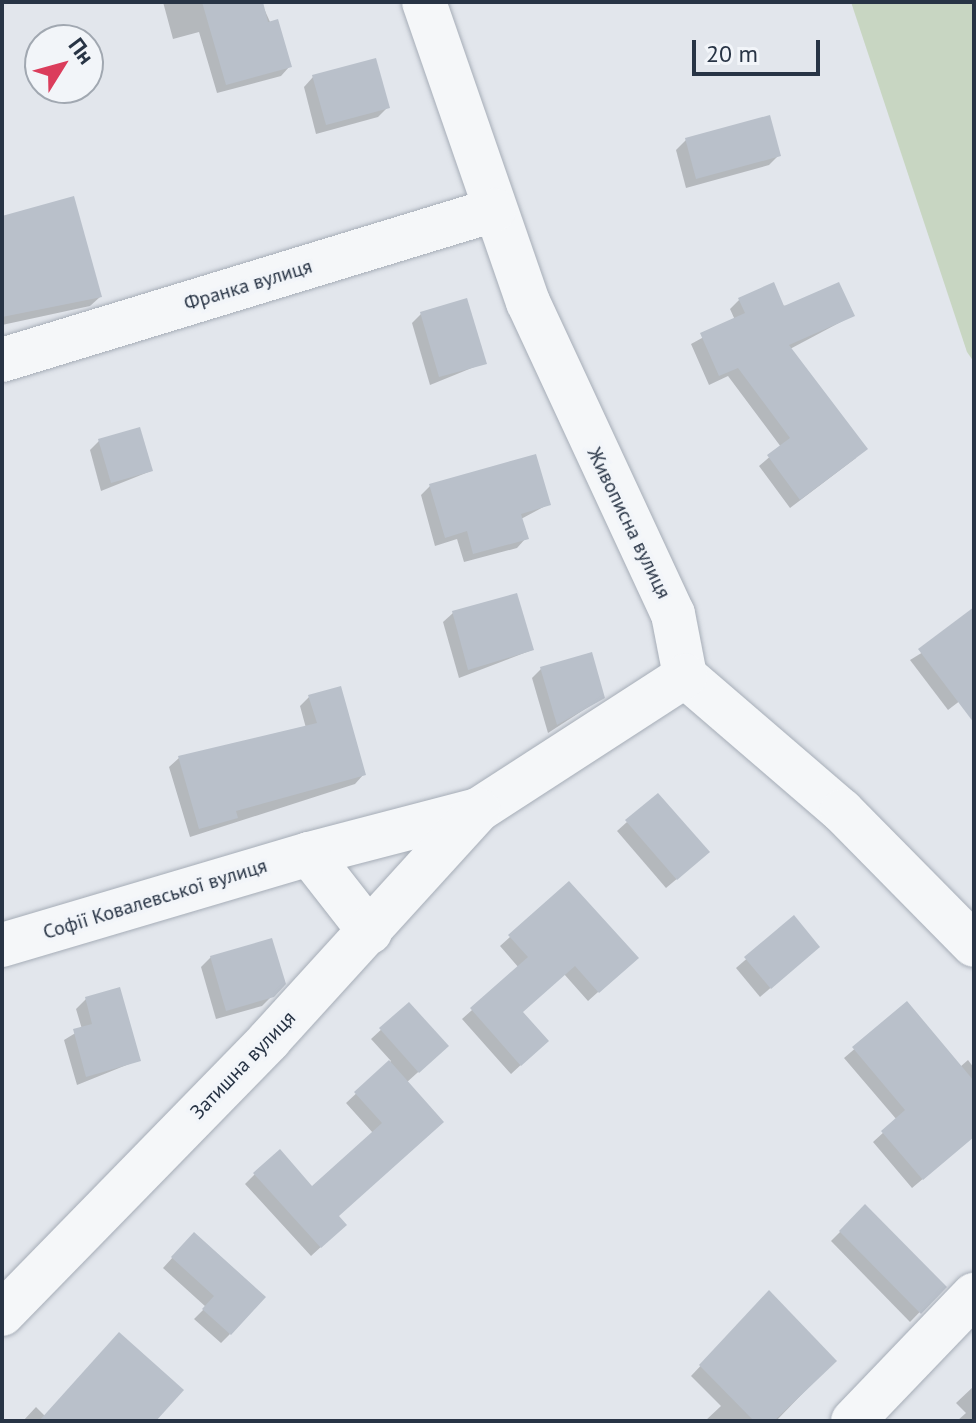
<!DOCTYPE html>
<meta charset="utf-8">
<style>
body{margin:0}
#map{position:relative;width:976px;height:1423px;overflow:hidden;background:#e2e6ec;font-family:"PT Sans",sans-serif}
div>[style]{position:absolute}
[style*='--x']{left:calc(var(--x)*1px);top:calc(var(--y)*1px);width:calc(var(--w)*1px);rotate:calc(var(--a)*1deg)}
.green>*{inset:0;background:#c8d6c2}
.shadow>*{inset:0;background:#0003}
.building>*{inset:0;background:#b9c0ca}
.roads{filter:drop-shadow(0 0 2px #a6adb7) drop-shadow(0 0 2px #a6adb7)}
.street>*{height:44px;margin:-22px;padding:0 22px;transform-origin:22px;border-radius:22px;background:#f5f7f9}
span{translate:-50% -50%;white-space:nowrap;text-align:center;line-height:1.15;-webkit-text-stroke:7px #f2f5f9;paint-order:stroke}
.street-label{font-size:20px;color:#283445}
.frame{position:absolute;inset:0;border:4px solid #283445;pointer-events:none}
.north{position:absolute;left:24px;top:24px;width:80px;height:80px;box-sizing:border-box;background:#f2f5f9;border:2px solid #a1a8b1;border-radius:50%;rotate:53deg;font-size:22px;font-weight:700;line-height:32px;text-align:center;color:#283445}
.north::after{content:'';display:block;margin:auto;width:28px;height:36px;background:#db3d5c;clip-path:polygon(50% 0,100% 100%,50% 72%,0 100%)}
.scale{position:absolute;left:692px;top:40px;width:128px;height:36px;box-sizing:border-box;border:4px solid #283445;border-top:0;padding-left:10px;font-size:24px;line-height:28px;white-space:nowrap;color:#283445;-webkit-text-stroke:6px #f2f5f9;paint-order:stroke}
</style>
<div id="map">
<div class="green">
<i style="clip-path:polygon(851px 2px,974px 2px,974px 362px,967px 352px)"></i>
</div>
<div class="shadow">
<i style="clip-path:polygon(163px 2px,261px 2px,290px 66px,281px 76px,217px 93px,199px 32px,173px 39px)"></i>
<i style="clip-path:polygon(313px 77px,388px 107px,378px 117px,316px 134px,304px 87px)"></i>
<i style="clip-path:polygon(686px 140px,779px 155px,769px 165px,686px 188px,676px 150px)"></i>
<i style="clip-path:polygon(2px 230px,100px 297px,90px 306px,2px 325px)"></i>
<i style="clip-path:polygon(740px 299px,852px 316px,790px 349px,856px 458px,790px 508px,759px 466px,781px 447px,728px 376px,709px 385px,691px 344px,735px 320px,730px 309px)"></i>
<i style="clip-path:polygon(421px 314px,484px 363px,430px 385px,412px 323px)"></i>
<i style="clip-path:polygon(99px 441px,151px 471px,101px 491px,90px 450px)"></i>
<i style="clip-path:polygon(430px 486px,549px 504px,521px 519px,526px 538px,517px 548px,464px 562px,457px 539px,435px 546px,421px 495px)"></i>
<i style="clip-path:polygon(453px 613px,532px 650px,459px 678px,443px 622px)"></i>
<i style="clip-path:polygon(974px 621px,974px 690px,948px 710px,910px 660px)"></i>
<i style="clip-path:polygon(541px 669px,602px 698px,548px 733px,532px 678px)"></i>
<i style="clip-path:polygon(309px 697px,364px 774px,355px 784px,190px 837px,169px 767px,179px 758px,306px 728px,300px 706px)"></i>
<i style="clip-path:polygon(627px 822px,697px 862px,666px 888px,617px 831px)"></i>
<i style="clip-path:polygon(569px 884px,626px 967px,588px 1001px,564px 974px,521px 1013px,537px 1050px,511px 1074px,462px 1019px,519px 968px,500px 946px)"></i>
<i style="clip-path:polygon(794px 918px,808px 956px,760px 997px,736px 968px)"></i>
<i style="clip-path:polygon(211px 957px,284px 984px,262px 1006px,216px 1019px,201px 967px)"></i>
<i style="clip-path:polygon(86px 999px,139px 1060px,77px 1085px,64px 1040px,82px 1029px,76px 1009px)"></i>
<i style="clip-path:polygon(409px 1004px,437px 1055px,406px 1083px,337px 1216px,335px 1234px,311px 1256px,245px 1184px,255px 1174px,312px 1188px,373px 1133px,346px 1103px,391px 1061px,371px 1039px)"></i>
<i style="clip-path:polygon(907px 1004px,960px 1067px,968px 1060px,974px 1068px,974px 1136px,912px 1188px,873px 1142px,897px 1120px,844px 1058px)"></i>
<i style="clip-path:polygon(865px 1207px,944px 1287px,910px 1322px,831px 1241px)"></i>
<i style="clip-path:polygon(194px 1234px,230px 1334px,221px 1343px,194px 1319px,206px 1307px,163px 1268px)"></i>
<i style="clip-path:polygon(769px 1293px,834px 1361px,776px 1421px,705px 1421px,721px 1406px,691px 1376px)"></i>
<i style="clip-path:polygon(974px 1386px,974px 1421px,957px 1421px,966px 1413px,956px 1403px)"></i>
<i style="clip-path:polygon(36px 1407px,45px 1416px,153px 1421px,23px 1421px)"></i>
</div>
<div class="building">
<i style="clip-path:polygon(202px 2px,263px 2px,268px 22px,278px 19px,292px 67px,226px 85px)"></i>
<i style="clip-path:polygon(376px 58px,390px 108px,326px 125px,312px 75px)"></i>
<i style="clip-path:polygon(770px 115px,781px 156px,696px 179px,685px 138px)"></i>
<i style="clip-path:polygon(74px 196px,102px 297px,2px 317px,2px 216px)"></i>
<i style="clip-path:polygon(774px 282px,784px 306px,839px 282px,855px 316px,789px 345px,868px 449px,800px 500px,767px 455px,790px 438px,738px 368px,719px 376px,700px 333px,745px 313px,738px 298px)"></i>
<i style="clip-path:polygon(467px 298px,487px 364px,439px 377px,420px 312px)"></i>
<i style="clip-path:polygon(140px 427px,153px 471px,111px 483px,98px 439px)"></i>
<i style="clip-path:polygon(536px 454px,551px 505px,521px 514px,529px 539px,473px 554px,467px 531px,445px 538px,429px 484px)"></i>
<i style="clip-path:polygon(517px 593px,534px 650px,468px 670px,452px 611px)"></i>
<i style="clip-path:polygon(974px 607px,974px 723px,918px 649px)"></i>
<i style="clip-path:polygon(592px 652px,605px 698px,557px 725px,540px 667px)"></i>
<i style="clip-path:polygon(341px 686px,366px 775px,236px 811px,238px 818px,199px 829px,178px 756px,317px 723px,308px 695px)"></i>
<i style="clip-path:polygon(658px 793px,710px 852px,677px 880px,625px 820px)"></i>
<i style="clip-path:polygon(569px 881px,639px 958px,599px 993px,575px 966px,523px 1012px,549px 1041px,521px 1066px,470px 1008px,528px 957px,508px 935px)"></i>
<i style="clip-path:polygon(794px 915px,820px 947px,771px 989px,744px 957px)"></i>
<i style="clip-path:polygon(272px 938px,286px 984px,274px 997px,226px 1011px,210px 956px)"></i>
<i style="clip-path:polygon(120px 987px,141px 1061px,86px 1077px,73px 1029px,92px 1024px,85px 997px)"></i>
<i style="clip-path:polygon(907px 1001px,974px 1081px,974px 1137px,923px 1180px,881px 1131px,905px 1110px,852px 1047px)"></i>
<i style="clip-path:polygon(409px 1002px,449px 1046px,419px 1073px,379px 1028px)"></i>
<i style="clip-path:polygon(389px 1060px,444px 1122px,339px 1216px,347px 1225px,321px 1248px,253px 1173px,280px 1149px,312px 1186px,382px 1123px,354px 1092px)"></i>
<i style="clip-path:polygon(865px 1204px,947px 1287px,921px 1314px,839px 1231px)"></i>
<i style="clip-path:polygon(194px 1232px,266px 1297px,231px 1335px,202px 1309px,214px 1296px,171px 1257px)"></i>
<i style="clip-path:polygon(769px 1290px,837px 1361px,774px 1421px,754px 1421px,699px 1365px)"></i>
<i style="clip-path:polygon(119px 1332px,184px 1390px,156px 1421px,39px 1421px)"></i>
</div>
<div class="roads">
<div class="street">
<i style="--x:424;--y:2;--w:318;--a:70.9"></i>
<i style="--x:528;--y:302;--w:344;--a:65.1"></i>
<i style="--x:673;--y:614;--w:63;--a:79"></i>
<i style="--x:685;--y:676;--w:207;--a:40.7"></i>
<i style="--x:842;--y:811;--w:188;--a:45.4"></i>
<i style="--x:2;--y:360;--w:514;--a:-16.96"></i>
<i style="--x:370;--y:932;--w:99;--a:-128"></i>
<i style="--x:309;--y:854;--w:175;--a:-14.6"></i>
<i style="--x:478;--y:810;--w:247;--a:-32.9"></i>
<i style="--x:2;--y:945;--w:320;--a:-16.5"></i>
<i style="--x:2;--y:1314;--w:383;--a:-45.7"></i>
<i style="--x:269;--y:1040;--w:311;--a:-47.7"></i>
<i style="--x:853;--y:1421;--w:175;--a:-46.2"></i>
</div>
</div>
<div class="street-label">
<span style="left:248px;top:285px;rotate:-17deg">Франка вулиця</span>
<span style="left:629px;top:523px;rotate:64deg">Живописна вулиця</span>
<span style="left:155px;top:899px;rotate:-17deg">Софії Ковалевської вулиця</span>
<span style="left:243px;top:1065px;rotate:-46deg">Затишна вулиця</span>
</div>
<div class="frame"></div>
<div class="north">Пн</div>
<div class="scale">20 m</div>
</div>
